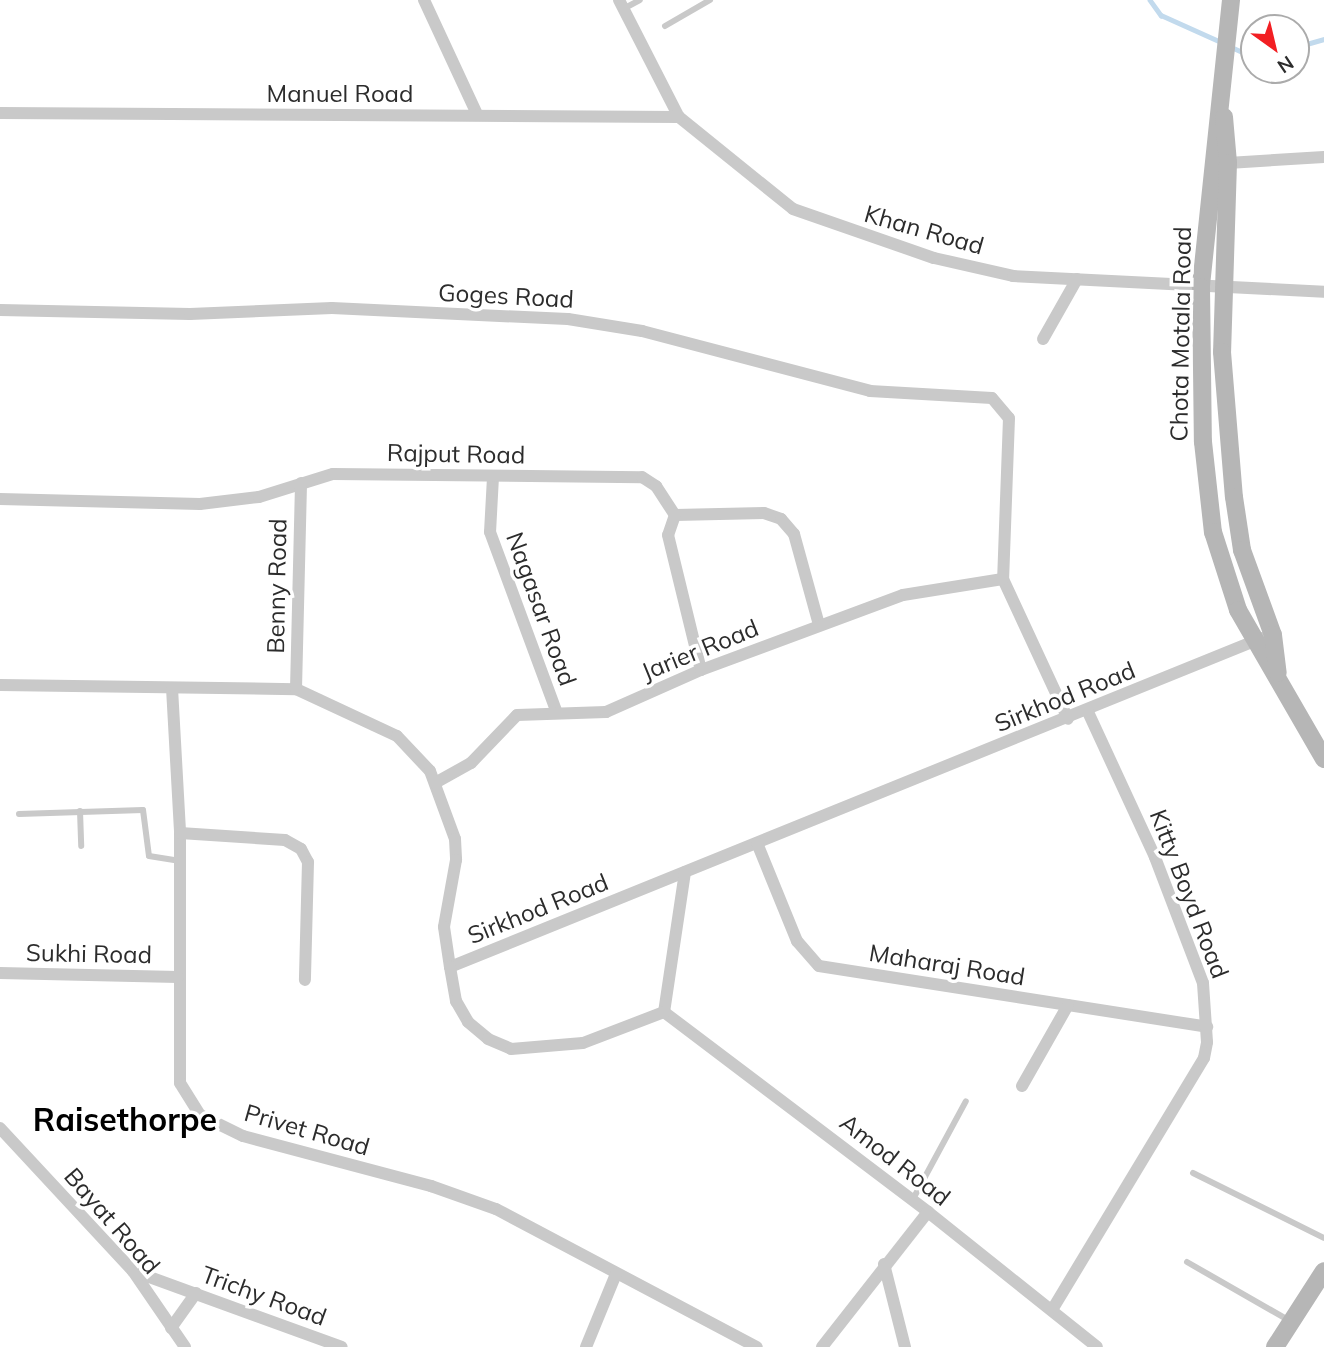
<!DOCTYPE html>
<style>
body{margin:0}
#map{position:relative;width:1324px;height:1347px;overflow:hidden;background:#fff;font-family:Mulish,sans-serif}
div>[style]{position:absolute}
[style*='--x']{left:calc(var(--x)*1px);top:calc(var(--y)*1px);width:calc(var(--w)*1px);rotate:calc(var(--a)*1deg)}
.stream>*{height:4.5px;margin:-2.25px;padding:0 2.25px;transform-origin:2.25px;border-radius:2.25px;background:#c2daed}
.lane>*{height:6px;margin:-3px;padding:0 3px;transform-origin:3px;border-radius:3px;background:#c9c9c9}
.street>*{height:12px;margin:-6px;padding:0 6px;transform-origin:6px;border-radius:6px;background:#c9c9c9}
.secondary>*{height:18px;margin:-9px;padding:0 9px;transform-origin:9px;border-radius:9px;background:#b6b6b6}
span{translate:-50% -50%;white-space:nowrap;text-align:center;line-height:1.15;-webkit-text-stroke:7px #fff;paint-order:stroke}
.street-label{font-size:24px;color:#2c2c2c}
.district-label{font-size:32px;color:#000;font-weight:700}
.north{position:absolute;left:1240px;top:14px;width:70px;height:70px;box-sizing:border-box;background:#fff;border:2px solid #ababab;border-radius:50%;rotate:146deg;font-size:19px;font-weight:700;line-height:28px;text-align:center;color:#2c2c2c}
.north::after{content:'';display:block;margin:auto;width:24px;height:32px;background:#f21f23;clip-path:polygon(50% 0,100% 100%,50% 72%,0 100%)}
</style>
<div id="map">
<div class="stream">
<i style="--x:1150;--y:0;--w:19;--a:54"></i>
<i style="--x:1161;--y:15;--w:66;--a:24.2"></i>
<i style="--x:1229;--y:46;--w:27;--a:24"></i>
<i style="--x:1296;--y:47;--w:29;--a:-16"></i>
</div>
<div class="lane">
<i style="--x:623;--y:9;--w:19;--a:-28"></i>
<i style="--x:665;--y:26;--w:52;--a:-30"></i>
<i style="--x:80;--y:811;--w:35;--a:88"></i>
<i style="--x:19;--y:814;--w:124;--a:-1.8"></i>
<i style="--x:143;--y:810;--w:46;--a:82.6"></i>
<i style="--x:149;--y:856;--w:30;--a:9"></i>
<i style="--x:1193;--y:1173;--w:146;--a:26.4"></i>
<i style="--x:913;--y:1199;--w:111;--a:-61.6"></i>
<i style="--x:1187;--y:1262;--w:119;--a:29.8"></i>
</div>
<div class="street">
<i style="--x:424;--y:0;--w:126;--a:65.1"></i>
<i style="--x:619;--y:0;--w:131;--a:62.9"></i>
<i style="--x:679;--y:117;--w:146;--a:38.9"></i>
<i style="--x:793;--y:209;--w:149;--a:19.2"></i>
<i style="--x:934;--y:258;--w:81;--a:12.8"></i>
<i style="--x:1013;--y:276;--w:311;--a:2.9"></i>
<i style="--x:0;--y:113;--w:679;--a:0.34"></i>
<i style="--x:1228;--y:163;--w:96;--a:-3.6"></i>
<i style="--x:0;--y:310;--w:190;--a:1.2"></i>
<i style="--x:190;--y:314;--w:142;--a:-2.4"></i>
<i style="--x:332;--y:308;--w:236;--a:2.7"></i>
<i style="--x:568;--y:319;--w:75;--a:9.2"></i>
<i style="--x:642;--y:331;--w:236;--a:14.7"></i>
<i style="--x:870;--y:391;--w:122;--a:3.3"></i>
<i style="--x:992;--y:398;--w:26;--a:50"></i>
<i style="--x:1009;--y:418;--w:161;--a:92.1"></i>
<i style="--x:1003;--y:579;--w:154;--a:65.1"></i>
<i style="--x:1043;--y:339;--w:69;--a:-60.5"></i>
<i style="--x:493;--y:477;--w:55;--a:93.1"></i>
<i style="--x:490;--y:532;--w:193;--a:69.7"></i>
<i style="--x:0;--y:499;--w:200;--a:1.4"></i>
<i style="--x:200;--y:504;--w:59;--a:-6.8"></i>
<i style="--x:259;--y:497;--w:77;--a:-17.3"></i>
<i style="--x:333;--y:474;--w:309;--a:0.6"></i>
<i style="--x:642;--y:477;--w:17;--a:33"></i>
<i style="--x:656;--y:486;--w:35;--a:57"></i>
<i style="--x:675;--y:515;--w:89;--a:-1.3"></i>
<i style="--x:764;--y:513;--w:18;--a:19"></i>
<i style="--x:781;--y:519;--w:20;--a:49"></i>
<i style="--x:794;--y:534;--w:94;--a:74.6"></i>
<i style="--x:675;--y:515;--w:21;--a:109"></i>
<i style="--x:668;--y:535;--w:139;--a:76.3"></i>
<i style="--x:0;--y:685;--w:296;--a:0.8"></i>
<i style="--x:296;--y:689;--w:111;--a:25"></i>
<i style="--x:397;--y:736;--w:48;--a:46.7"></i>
<i style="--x:430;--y:771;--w:72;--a:69.8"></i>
<i style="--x:455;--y:839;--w:21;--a:87"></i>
<i style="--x:456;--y:860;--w:68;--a:100.2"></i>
<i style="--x:444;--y:927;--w:40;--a:81.5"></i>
<i style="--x:450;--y:967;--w:876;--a:-22.06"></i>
<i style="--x:172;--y:688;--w:145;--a:86.8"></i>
<i style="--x:180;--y:833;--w:250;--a:90"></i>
<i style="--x:180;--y:1083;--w:38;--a:58"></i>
<i style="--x:200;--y:1115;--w:48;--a:26"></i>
<i style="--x:243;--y:1136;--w:195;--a:14.9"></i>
<i style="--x:431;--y:1186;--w:69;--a:19.5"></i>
<i style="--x:496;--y:1209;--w:295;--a:27.9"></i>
<i style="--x:296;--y:689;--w:206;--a:-88.6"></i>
<i style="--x:435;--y:783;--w:41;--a:-29.1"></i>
<i style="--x:471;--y:763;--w:66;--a:-46.2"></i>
<i style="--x:517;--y:715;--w:89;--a:-1.9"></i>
<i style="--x:606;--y:712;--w:104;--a:-23.9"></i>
<i style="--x:701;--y:670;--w:215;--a:-20.4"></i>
<i style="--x:903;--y:595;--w:101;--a:-9.1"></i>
<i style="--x:180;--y:833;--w:105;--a:3.8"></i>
<i style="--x:285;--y:840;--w:18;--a:29"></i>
<i style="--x:301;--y:849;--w:15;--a:62"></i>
<i style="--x:308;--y:862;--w:118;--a:91.5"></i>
<i style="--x:757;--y:843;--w:106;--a:67.8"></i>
<i style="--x:797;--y:941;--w:33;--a:49"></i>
<i style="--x:819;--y:966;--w:393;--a:8.9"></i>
<i style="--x:685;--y:872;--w:142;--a:98.5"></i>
<i style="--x:664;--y:1012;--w:331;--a:37.1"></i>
<i style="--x:928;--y:1212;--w:216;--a:38.6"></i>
<i style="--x:450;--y:967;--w:35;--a:80"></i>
<i style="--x:456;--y:1001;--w:24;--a:60"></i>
<i style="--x:468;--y:1022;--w:26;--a:40"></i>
<i style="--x:488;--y:1039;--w:25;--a:23"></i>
<i style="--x:511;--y:1049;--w:72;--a:-4.8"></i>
<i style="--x:583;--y:1043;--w:87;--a:-20.9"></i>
<i style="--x:0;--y:973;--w:178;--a:1.3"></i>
<i style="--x:1022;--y:1086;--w:93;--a:-60.4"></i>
<i style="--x:0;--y:1128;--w:195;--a:47.1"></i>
<i style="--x:133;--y:1271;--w:92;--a:55.6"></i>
<i style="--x:884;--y:1264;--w:86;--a:75.8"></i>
<i style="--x:133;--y:1271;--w:222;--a:20"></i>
<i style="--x:1052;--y:1310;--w:294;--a:-58.9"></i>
<i style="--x:1204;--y:1058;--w:16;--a:-79"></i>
<i style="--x:1207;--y:1042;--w:59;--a:-93.9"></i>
<i style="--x:1203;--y:983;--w:135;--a:-110.9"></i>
<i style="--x:1155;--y:857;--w:160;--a:-114.8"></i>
<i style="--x:171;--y:1328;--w:43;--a:-54.5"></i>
<i style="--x:586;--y:1347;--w:79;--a:-67.7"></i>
<i style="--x:822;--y:1347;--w:172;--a:-51.9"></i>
</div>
<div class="secondary">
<i style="--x:1231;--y:0;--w:289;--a:96"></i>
<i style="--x:1201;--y:287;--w:155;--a:89.3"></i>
<i style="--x:1203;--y:442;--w:91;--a:83.7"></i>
<i style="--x:1213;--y:532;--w:82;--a:72.2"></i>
<i style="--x:1238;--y:610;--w:172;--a:60"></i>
<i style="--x:1224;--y:117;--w:46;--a:85"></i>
<i style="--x:1228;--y:163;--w:189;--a:91.8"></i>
<i style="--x:1222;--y:352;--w:145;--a:85.3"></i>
<i style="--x:1234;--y:497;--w:54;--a:81.4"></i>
<i style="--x:1242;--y:550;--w:90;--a:70"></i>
<i style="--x:1273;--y:635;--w:38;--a:83"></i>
<i style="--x:1275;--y:1347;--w:90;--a:-57.2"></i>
</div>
<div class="street-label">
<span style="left:340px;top:94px">Manuel Road</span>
<span style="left:924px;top:230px;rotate:16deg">Khan Road</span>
<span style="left:506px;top:296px;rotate:3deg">Goges Road</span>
<span style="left:1181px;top:334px;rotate:-89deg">Chota Motala Road</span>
<span style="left:456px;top:454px;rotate:1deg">Rajput Road</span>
<span style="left:277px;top:586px;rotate:-89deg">Benny Road</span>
<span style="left:541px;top:609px;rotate:70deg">Nagasar Road</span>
<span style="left:700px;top:650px;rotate:-22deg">Jarier Road</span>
<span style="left:1065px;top:697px;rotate:-22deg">Sirkhod Road</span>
<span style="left:1189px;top:894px;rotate:69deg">Kitty Boyd Road</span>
<span style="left:538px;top:909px;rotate:-22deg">Sirkhod Road</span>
<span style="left:89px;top:954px;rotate:1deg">Sukhi Road</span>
<span style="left:947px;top:965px;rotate:9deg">Maharaj Road</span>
<span style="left:307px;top:1130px;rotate:16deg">Privet Road</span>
<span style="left:895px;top:1160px;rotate:38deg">Amod Road</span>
<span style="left:112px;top:1221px;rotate:49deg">Bayat Road</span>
<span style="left:264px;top:1296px;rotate:20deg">Trichy Road</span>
</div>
<div class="district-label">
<span style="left:125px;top:1119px">Raisethorpe</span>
</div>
<div class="north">N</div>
</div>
